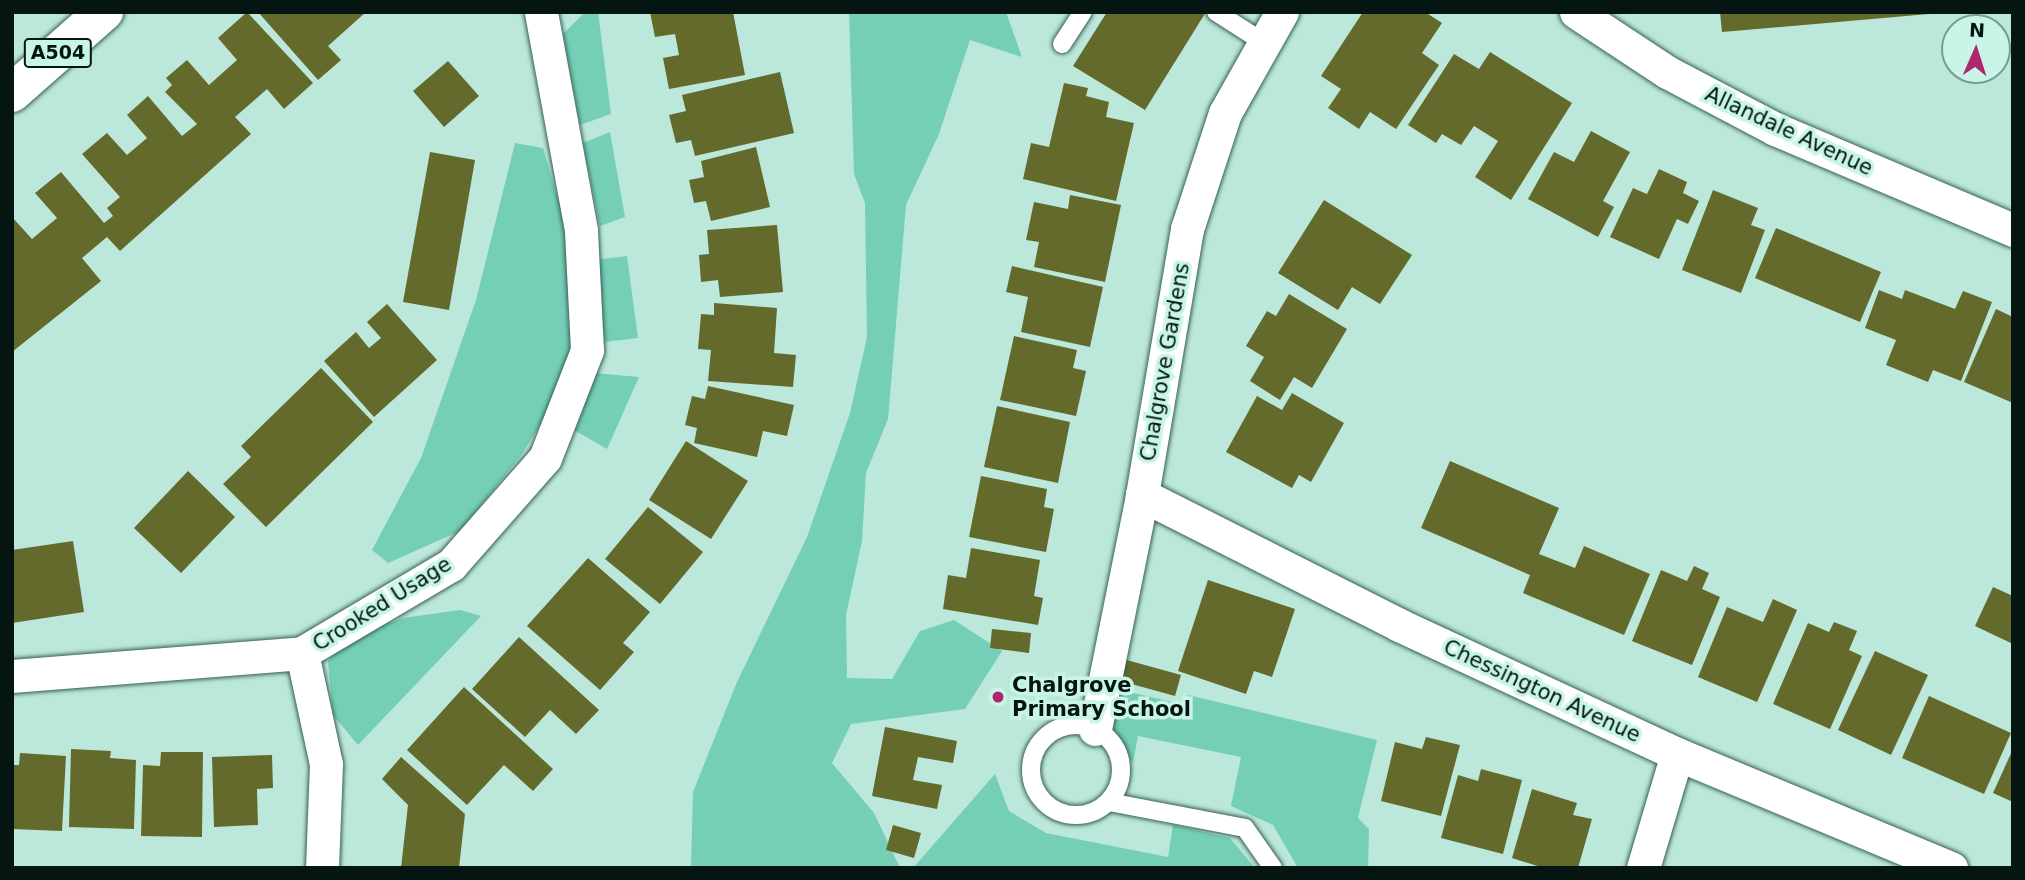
<!DOCTYPE html>
<style>
body{margin:0}
#map{position:relative;width:2025px;height:880px;overflow:hidden;background:#bbe8da;font-family:"DejaVu Sans",sans-serif}
div>[style]{position:absolute}
[style*='--x']{left:calc(var(--x)*1px);top:calc(var(--y)*1px);width:calc(var(--w)*1px);rotate:calc(var(--a)*1deg)}
.green>*{inset:0;background:#75cfb7}
.building>*{inset:0;background:#636a2b}
.roads{filter:drop-shadow(0 0 2px #376055) drop-shadow(0 0 2px #376055)}
.service>*{height:18px;margin:-9px;padding:0 9px;transform-origin:9px;border-radius:9px;background:#fff}
.service>.ring{margin:-9px;padding:0;box-sizing:content-box;background:none;border:18px solid #fff;border-radius:50%}
.minor>*{height:33px;margin:-16.5px;padding:0 16.5px;transform-origin:16.5px;border-radius:16.5px;background:#fff}
.primary>*{height:38px;margin:-19px;padding:0 19px;transform-origin:19px;border-radius:19px;background:#fff}
.dots>*{width:19px;height:19px;translate:-50% -50%;box-sizing:border-box;border:4px solid #c8f5e7;border-radius:50%}
span{translate:-50% -50%;white-space:nowrap;text-align:center;line-height:1.15;-webkit-text-stroke:7px #c8f5e7;paint-order:stroke}
.shield-label span{padding:2px 5px;background:#c8f5e7;border:2px solid;border-radius:5px;-webkit-text-stroke-width:0}
.shield-label{font-size:19px;color:#051511;font-weight:700}
.street-label{font-size:21px;color:#051511}
.poi-label{font-size:21px;color:#051511;font-weight:700}
.left{translate:0 -50%;text-align:left}
.frame{position:absolute;inset:0;border:14px solid #051511;pointer-events:none}
.north{position:absolute;left:1941px;top:14px;width:70px;height:70px;box-sizing:border-box;background:#c8f5e7;border:2px solid #7a9b91;border-radius:50%;rotate:3deg;font-size:19px;font-weight:700;line-height:28px;text-align:center;color:#051511}
.north::after{content:'';display:block;margin:auto;width:24px;height:32px;background:#ae276d;clip-path:polygon(50% 0,100% 100%,50% 72%,0 100%)}
</style>
<div id="map">
<div class="green">
<i style="clip-path:polygon(585px 12px,598px 12px,611px 114px,580px 125px,563px 34px)"></i>
<i style="clip-path:polygon(849px 12px,1006px 12px,1022px 57px,970px 40px,939px 134px,906px 205px,888px 419px,866px 473px,862px 541px,846px 615px,847px 678px,892px 679px,920px 631px,954px 620px,1002px 651px,965px 709px,851px 724px,832px 763px,874px 813px,900px 868px,691px 868px,693px 792px,737px 682px,807px 537px,850px 413px,867px 337px,865px 203px,854px 174px)"></i>
<i style="clip-path:polygon(610px 132px,625px 217px,600px 226px,583px 143px)"></i>
<i style="clip-path:polygon(515px 143px,543px 148px,566px 226px,577px 317px,560px 393px,522px 454px,460px 531px,388px 563px,372px 550px,421px 458px,476px 300px)"></i>
<i style="clip-path:polygon(627px 256px,638px 338px,605px 342px,594px 260px)"></i>
<i style="clip-path:polygon(594px 373px,639px 377px,607px 449px,574px 430px)"></i>
<i style="clip-path:polygon(460px 610px,481px 616px,358px 745px,333px 715px,328px 661px,345px 640px,403px 618px)"></i>
<i style="clip-path:polygon(1121px 690px,1185px 705px,1188px 695px,1377px 740px,1358px 818px,1369px 829px,1368px 868px,1298px 868px,1273px 825px,1231px 806px,1241px 757px,1138px 736px,1133px 763px,1110px 724px)"></i>
<i style="clip-path:polygon(995px 774px,1009px 811px,1046px 833px,1168px 857px,1173px 825px,1230px 838px,1255px 868px,913px 868px)"></i>
</div>
<div class="building">
<i style="clip-path:polygon(247px 12px,313px 83px,284px 109px,267px 89px,235px 117px,251px 134px,120px 251px,107px 237px,82px 258px,101px 281px,12px 352px,12px 217px,32px 239px,57px 218px,35px 193px,61px 172px,104px 223px,113px 216px,107px 208px,120px 197px,82px 154px,107px 133px,127px 155px,147px 138px,127px 115px,148px 96px,182px 136px,197px 124px,165px 92px,172px 85px,166px 78px,187px 60px,209px 85px,237px 60px,218px 38px)"></i>
<i style="clip-path:polygon(258px 12px,366px 12px,328px 46px,341px 60px,318px 80px)"></i>
<i style="clip-path:polygon(650px 12px,733px 12px,745px 75px,669px 89px,663px 58px,679px 55px,675px 34px,655px 37px)"></i>
<i style="clip-path:polygon(1107px 12px,1206px 12px,1145px 110px,1073px 66px)"></i>
<i style="clip-path:polygon(1363px 12px,1425px 12px,1442px 23px,1422px 53px,1439px 65px,1396px 129px,1370px 112px,1359px 129px,1328px 108px,1341px 89px,1321px 76px)"></i>
<i style="clip-path:polygon(1720px 12px,1929px 12px,1929px 14px,1722px 32px)"></i>
<i style="clip-path:polygon(1490px 52px,1572px 103px,1511px 200px,1475px 177px,1498px 141px,1474px 126px,1461px 145px,1442px 134px,1436px 143px,1408px 125px,1454px 54px,1479px 69px)"></i>
<i style="clip-path:polygon(448px 61px,479px 96px,444px 127px,413px 91px)"></i>
<i style="clip-path:polygon(780px 72px,794px 133px,695px 156px,691px 140px,676px 143px,669px 115px,686px 111px,682px 95px)"></i>
<i style="clip-path:polygon(1064px 83px,1088px 88px,1086px 96px,1109px 102px,1106px 117px,1134px 123px,1116px 201px,1023px 179px,1031px 143px,1049px 147px)"></i>
<i style="clip-path:polygon(1591px 131px,1630px 152px,1603px 201px,1614px 207px,1598px 237px,1528px 199px,1554px 152px,1574px 162px)"></i>
<i style="clip-path:polygon(756px 147px,770px 207px,711px 221px,706px 201px,694px 203px,689px 180px,704px 177px,701px 161px)"></i>
<i style="clip-path:polygon(430px 152px,475px 160px,449px 310px,403px 302px)"></i>
<i style="clip-path:polygon(1659px 169px,1687px 182px,1683px 193px,1699px 201px,1688px 224px,1677px 219px,1659px 259px,1610px 237px,1633px 188px,1647px 194px)"></i>
<i style="clip-path:polygon(1713px 190px,1758px 208px,1751px 225px,1765px 230px,1741px 293px,1682px 270px)"></i>
<i style="clip-path:polygon(1070px 195px,1121px 205px,1105px 282px,1034px 267px,1039px 242px,1026px 240px,1034px 202px,1068px 209px)"></i>
<i style="clip-path:polygon(1324px 200px,1412px 255px,1380px 304px,1352px 287px,1338px 310px,1278px 273px)"></i>
<i style="clip-path:polygon(777px 225px,783px 292px,720px 297px,718px 280px,701px 282px,699px 255px,709px 254px,707px 230px)"></i>
<i style="clip-path:polygon(1776px 228px,1881px 272px,1860px 322px,1755px 278px)"></i>
<i style="clip-path:polygon(1012px 266px,1103px 287px,1090px 347px,1021px 332px,1028px 297px,1006px 292px)"></i>
<i style="clip-path:polygon(1879px 290px,1902px 299px,1905px 290px,1955px 309px,1963px 291px,1992px 302px,1961px 381px,1933px 370px,1928px 382px,1886px 365px,1896px 340px,1865px 328px)"></i>
<i style="clip-path:polygon(1289px 294px,1347px 329px,1312px 388px,1294px 377px,1280px 400px,1250px 381px,1264px 357px,1246px 346px,1267px 311px,1276px 316px)"></i>
<i style="clip-path:polygon(714px 303px,777px 308px,774px 353px,796px 355px,793px 387px,708px 381px,711px 350px,698px 349px,701px 314px,714px 315px)"></i>
<i style="clip-path:polygon(387px 304px,437px 360px,374px 417px,324px 361px,356px 332px,369px 348px,381px 338px,367px 322px)"></i>
<i style="clip-path:polygon(1996px 309px,2013px 317px,2013px 403px,1964px 382px)"></i>
<i style="clip-path:polygon(1014px 336px,1077px 350px,1073px 368px,1086px 371px,1076px 416px,1000px 400px)"></i>
<i style="clip-path:polygon(321px 368px,373px 422px,266px 527px,223px 484px,251px 457px,241px 446px)"></i>
<i style="clip-path:polygon(708px 386px,794px 405px,787px 436px,763px 431px,757px 457px,694px 443px,697px 428px,685px 425px,692px 396px,705px 399px)"></i>
<i style="clip-path:polygon(1292px 393px,1344px 423px,1311px 482px,1299px 475px,1292px 488px,1226px 452px,1257px 396px,1282px 410px)"></i>
<i style="clip-path:polygon(997px 406px,1070px 422px,1058px 483px,984px 467px)"></i>
<i style="clip-path:polygon(686px 441px,748px 481px,711px 539px,649px 500px)"></i>
<i style="clip-path:polygon(1450px 461px,1559px 508px,1539px 554px,1575px 568px,1584px 546px,1650px 574px,1624px 635px,1523px 593px,1530px 575px,1421px 528px)"></i>
<i style="clip-path:polygon(188px 471px,235px 517px,181px 573px,134px 528px)"></i>
<i style="clip-path:polygon(981px 476px,1047px 489px,1044px 507px,1054px 509px,1046px 552px,969px 537px)"></i>
<i style="clip-path:polygon(648px 507px,703px 552px,660px 604px,605px 559px)"></i>
<i style="clip-path:polygon(73px 541px,84px 612px,12px 623px,12px 550px)"></i>
<i style="clip-path:polygon(971px 548px,1040px 560px,1034px 596px,1043px 598px,1038px 625px,943px 609px,948px 575px,966px 578px)"></i>
<i style="clip-path:polygon(588px 558px,650px 612px,623px 643px,634px 652px,600px 690px,527px 626px)"></i>
<i style="clip-path:polygon(1694px 566px,1709px 573px,1702px 589px,1720px 597px,1692px 665px,1632px 641px,1661px 570px,1687px 581px)"></i>
<i style="clip-path:polygon(1208px 580px,1295px 609px,1272px 677px,1254px 671px,1246px 694px,1178px 671px)"></i>
<i style="clip-path:polygon(1993px 587px,2013px 596px,2013px 644px,1975px 626px)"></i>
<i style="clip-path:polygon(1773px 599px,1797px 610px,1757px 702px,1698px 677px,1727px 607px,1763px 622px)"></i>
<i style="clip-path:polygon(1834px 622px,1857px 631px,1849px 650px,1862px 656px,1830px 729px,1773px 704px,1808px 623px,1829px 632px)"></i>
<i style="clip-path:polygon(992px 629px,1031px 633px,1029px 653px,990px 648px)"></i>
<i style="clip-path:polygon(519px 637px,599px 710px,576px 734px,550px 710px,525px 737px,472px 689px)"></i>
<i style="clip-path:polygon(1875px 651px,1928px 675px,1891px 755px,1838px 730px)"></i>
<i style="clip-path:polygon(1123px 659px,1181px 675px,1175px 696px,1117px 680px)"></i>
<i style="clip-path:polygon(464px 687px,553px 769px,533px 791px,504px 765px,467px 805px,407px 750px)"></i>
<i style="clip-path:polygon(1929px 696px,2011px 733px,1984px 794px,1902px 758px)"></i>
<i style="clip-path:polygon(885px 727px,957px 741px,953px 763px,918px 757px,913px 780px,942px 785px,937px 809px,872px 796px)"></i>
<i style="clip-path:polygon(1426px 737px,1460px 745px,1441px 816px,1381px 801px,1395px 742px,1422px 749px)"></i>
<i style="clip-path:polygon(71px 749px,111px 751px,110px 758px,136px 760px,134px 829px,69px 827px)"></i>
<i style="clip-path:polygon(2013px 749px,2013px 802px,1993px 793px)"></i>
<i style="clip-path:polygon(161px 752px,203px 752px,202px 837px,141px 836px,143px 765px,160px 766px)"></i>
<i style="clip-path:polygon(20px 753px,66px 756px,62px 831px,12px 829px,12px 765px,19px 765px)"></i>
<i style="clip-path:polygon(272px 755px,273px 788px,257px 789px,258px 825px,214px 827px,212px 757px)"></i>
<i style="clip-path:polygon(401px 757px,465px 814px,459px 868px,401px 868px,408px 805px,382px 779px)"></i>
<i style="clip-path:polygon(1481px 769px,1522px 780px,1503px 854px,1441px 838px,1458px 775px,1478px 781px)"></i>
<i style="clip-path:polygon(1532px 789px,1577px 803px,1573px 815px,1592px 819px,1578px 868px,1544px 868px,1512px 858px)"></i>
<i style="clip-path:polygon(893px 825px,921px 833px,914px 858px,886px 850px)"></i>
</div>
<div class="roads">
<div class="service">
<i style="--x:1216;--y:12;--w:56;--a:32.6"></i>
<i style="--x:1062;--y:44;--w:38;--a:-57"></i>
<i class="ring" style="left:1031px;top:725px;width:72px;height:72px"></i>
<i style="--x:1109;--y:802;--w:138;--a:10.8"></i>
<i style="--x:1245;--y:828;--w:49;--a:55"></i>
</div>
<div class="minor">
<i style="--x:1576;--y:12;--w:109;--a:33.4"></i>
<i style="--x:1667;--y:72;--w:122;--a:27.8"></i>
<i style="--x:1775;--y:129;--w:259;--a:23"></i>
<i style="--x:1142;--y:495;--w:288;--a:26.8"></i>
<i style="--x:1399;--y:625;--w:306;--a:24.9"></i>
<i style="--x:1677;--y:754;--w:297;--a:22.6"></i>
<i style="--x:302;--y:653;--w:114;--a:77.8"></i>
<i style="--x:326;--y:764;--w:104;--a:92.2"></i>
<i style="--x:12;--y:676;--w:291;--a:-4.5"></i>
<i style="--x:302;--y:653;--w:173;--a:-30.6"></i>
<i style="--x:451;--y:565;--w:142;--a:-48.7"></i>
<i style="--x:545;--y:458;--w:116;--a:-68.7"></i>
<i style="--x:587;--y:350;--w:120;--a:-92.9"></i>
<i style="--x:581;--y:230;--w:222;--a:-100.4"></i>
<i style="--x:1095;--y:729;--w:239;--a:-78.6"></i>
<i style="--x:1142;--y:495;--w:270;--a:-80.4"></i>
<i style="--x:1187;--y:229;--w:122;--a:-71.9"></i>
<i style="--x:1225;--y:113;--w:116;--a:-60.6"></i>
<i style="--x:1643;--y:868;--w:119;--a:-73.4"></i>
</div>
<div class="primary">
<i style="--x:12;--y:93;--w:123;--a:-41.4"></i>
</div>
</div>
<div class="dots">
<i style="left:998px;top:697px;background:#ae276d"></i>
</div>
<div class="shield-label">
<span style="left:58px;top:53px">A504</span>
</div>
<div class="street-label">
<span style="left:1789px;top:131px;rotate:25deg">Allandale Avenue</span>
<span style="left:1165px;top:362px;rotate:-80deg">Chalgrove Gardens</span>
<span style="left:382px;top:604px;rotate:-32deg">Crooked Usage</span>
<span style="left:1542px;top:691px;rotate:25deg">Chessington Avenue</span>
</div>
<div class="poi-label">
<span class="left" style="left:1012px;top:697px">Chalgrove<br>Primary School</span>
</div>
<div class="frame"></div>
<div class="north">N</div>
</div>
